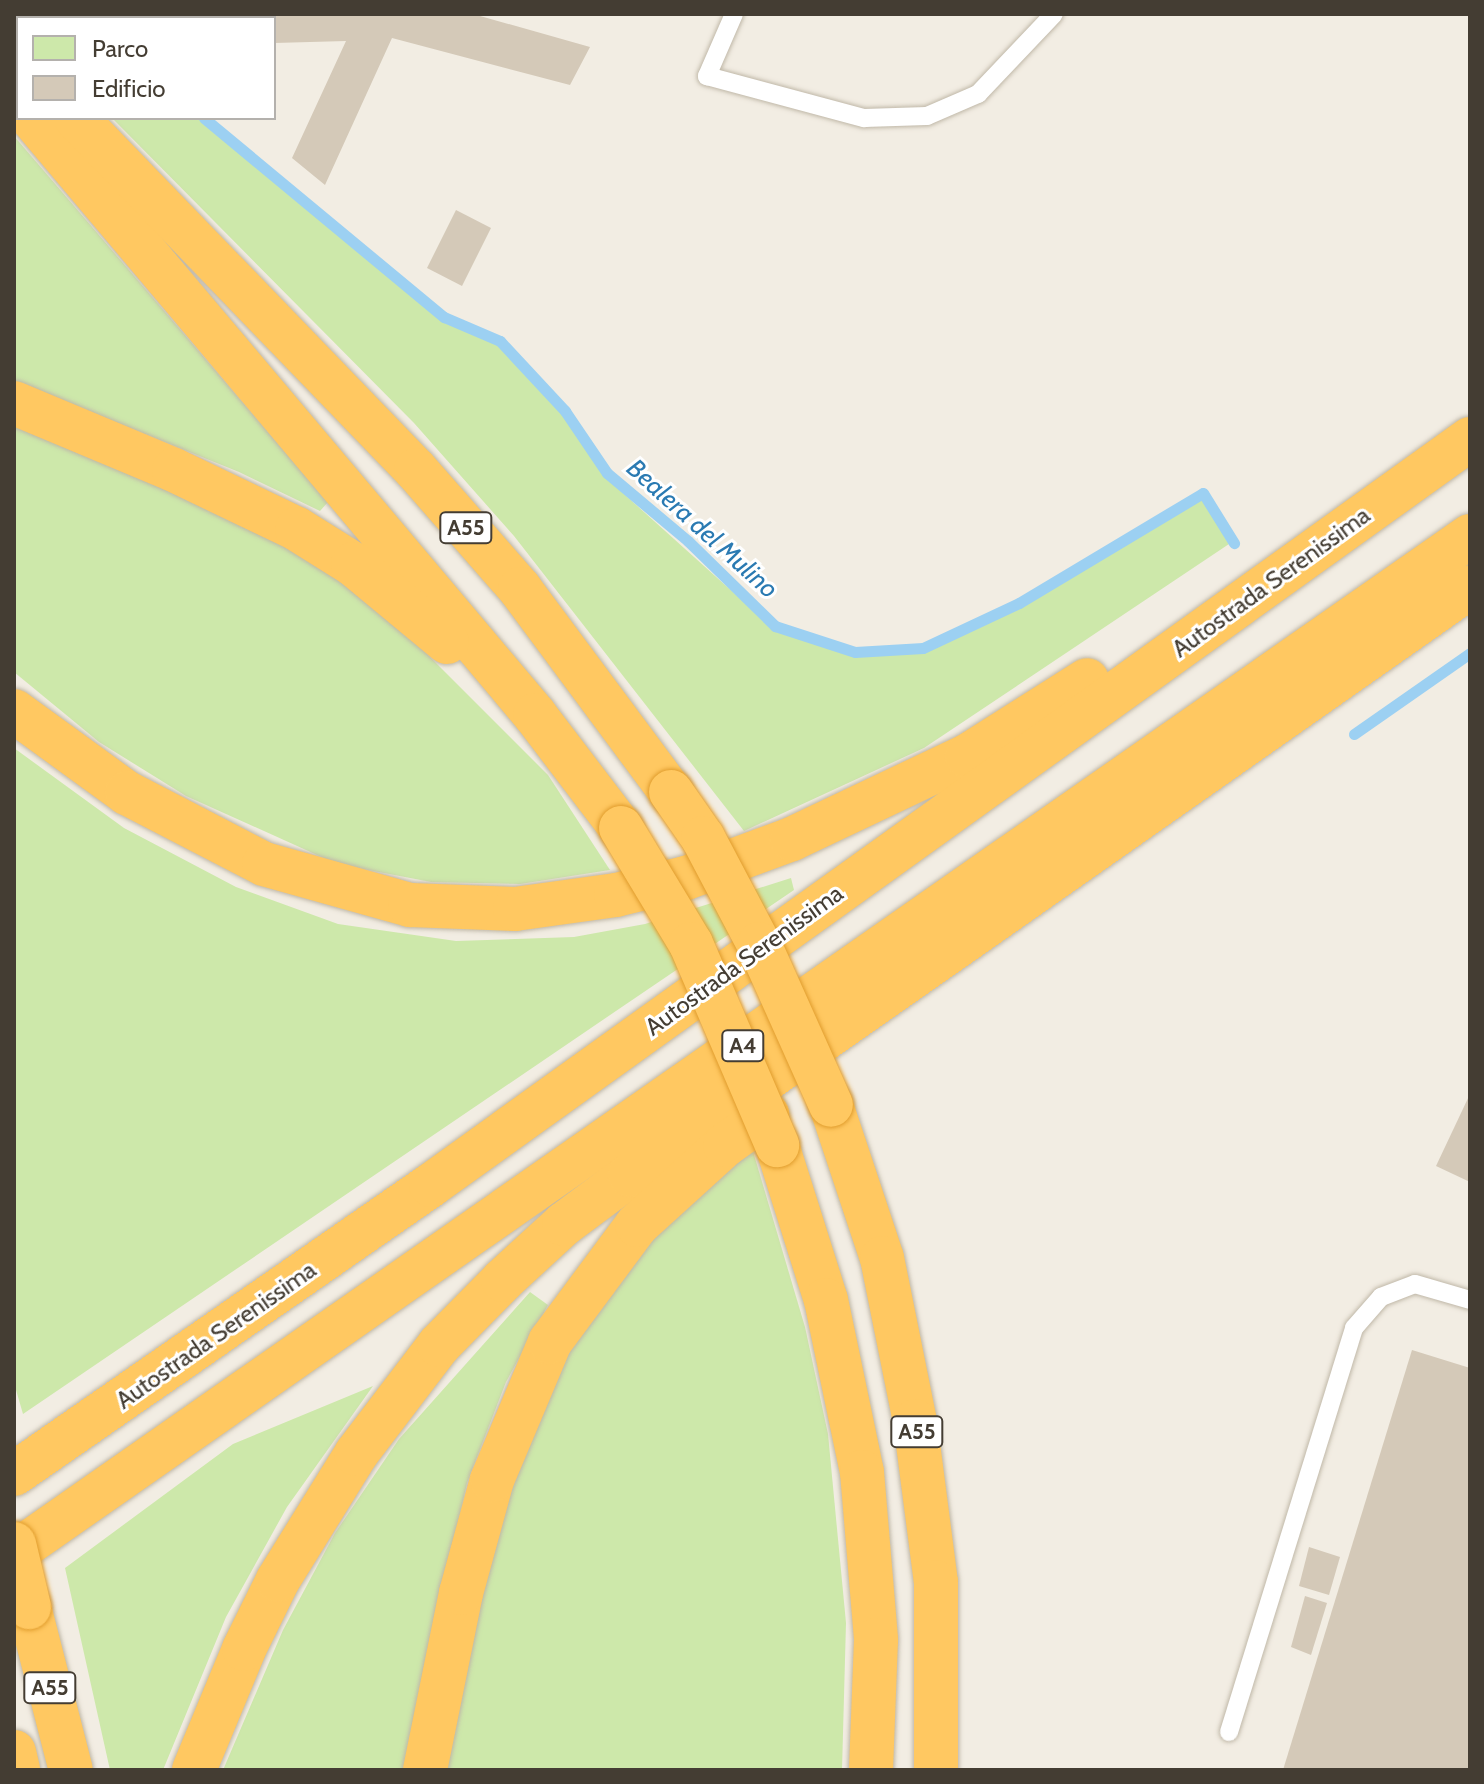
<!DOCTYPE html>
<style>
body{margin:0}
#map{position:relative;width:1484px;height:1784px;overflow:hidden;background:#f2ede3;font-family:Cabin,sans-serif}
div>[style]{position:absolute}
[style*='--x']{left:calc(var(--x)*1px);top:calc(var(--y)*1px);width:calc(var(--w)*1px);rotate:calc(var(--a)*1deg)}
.green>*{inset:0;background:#cde8aa}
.stream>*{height:11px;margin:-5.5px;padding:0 5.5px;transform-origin:5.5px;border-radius:5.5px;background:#9cd0f2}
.building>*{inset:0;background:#d4c9b8}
.roads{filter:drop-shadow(0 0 2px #c0b8a8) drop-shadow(0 0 2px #c0b8a8)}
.service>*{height:18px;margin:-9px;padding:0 9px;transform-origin:9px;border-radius:9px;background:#fff}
.motorway>*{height:44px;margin:-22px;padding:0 22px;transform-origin:22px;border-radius:22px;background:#ffc861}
.bridges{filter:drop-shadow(0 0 2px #e19d2e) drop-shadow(0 0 2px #e19d2e)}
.motorway-bridge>*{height:44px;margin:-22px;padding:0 22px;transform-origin:22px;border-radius:22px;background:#ffc861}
span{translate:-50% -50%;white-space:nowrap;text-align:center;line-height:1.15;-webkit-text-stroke:6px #fff;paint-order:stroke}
.shield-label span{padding:2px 6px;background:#fff;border:2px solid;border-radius:6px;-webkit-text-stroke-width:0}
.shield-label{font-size:22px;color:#443d33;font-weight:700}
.street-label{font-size:24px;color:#443d33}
.water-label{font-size:26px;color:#2a7ab2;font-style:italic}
.frame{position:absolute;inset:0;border:16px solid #443d33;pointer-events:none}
.legend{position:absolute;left:16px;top:16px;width:260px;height:104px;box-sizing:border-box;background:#fff;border:2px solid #b4b1ad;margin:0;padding:10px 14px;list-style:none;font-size:24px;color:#443d33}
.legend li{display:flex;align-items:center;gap:16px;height:40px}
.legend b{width:40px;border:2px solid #b4b1ad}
</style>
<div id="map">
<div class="green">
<i style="clip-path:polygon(112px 118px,199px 118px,443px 322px,497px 344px,562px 411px,604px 476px,774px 629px,856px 655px,923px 652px,1021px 606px,1202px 498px,1229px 544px,924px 748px,744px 831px,514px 536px,414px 423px)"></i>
<i style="clip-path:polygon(14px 136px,328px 502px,320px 511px,239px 472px,14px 381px)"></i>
<i style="clip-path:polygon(14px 420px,279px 537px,362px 589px,548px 775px,610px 870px,520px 884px,431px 882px,337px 864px,186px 796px,99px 742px,14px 672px)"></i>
<i style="clip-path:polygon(14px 748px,124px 828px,236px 887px,338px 924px,456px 941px,574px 937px,645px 924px,791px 878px,794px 890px,23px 1414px,14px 1383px)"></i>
<i style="clip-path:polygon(752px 1148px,805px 1327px,828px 1434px,846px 1623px,842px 1770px,440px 1770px,480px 1583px,541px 1399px,591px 1308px,644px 1243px)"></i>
<i style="clip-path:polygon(530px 1292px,548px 1305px,506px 1382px,467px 1483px,403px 1770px,223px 1770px,283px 1630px,335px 1533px,399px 1439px)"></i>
<i style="clip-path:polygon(373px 1386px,287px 1507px,226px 1617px,163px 1770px,110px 1770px,65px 1568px,233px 1444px)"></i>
</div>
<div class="stream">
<i style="--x:87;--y:14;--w:5;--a:53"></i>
<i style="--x:204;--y:118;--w:312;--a:39.7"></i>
<i style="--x:444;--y:317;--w:61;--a:23.2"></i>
<i style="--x:500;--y:341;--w:96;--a:47.1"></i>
<i style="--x:565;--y:411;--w:75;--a:55.9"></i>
<i style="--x:607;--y:473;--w:106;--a:40"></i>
<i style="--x:688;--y:541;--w:122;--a:44.3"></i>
<i style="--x:775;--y:626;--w:84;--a:18"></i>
<i style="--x:855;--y:652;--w:68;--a:-3.4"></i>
<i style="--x:923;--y:648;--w:106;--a:-25.1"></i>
<i style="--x:1019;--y:603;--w:214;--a:-30.9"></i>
<i style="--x:1203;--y:493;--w:59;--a:58.2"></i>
<i style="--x:1354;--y:734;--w:141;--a:-34.9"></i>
</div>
<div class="building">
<i style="clip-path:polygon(473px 14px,590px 47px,570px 85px,392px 38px,325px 185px,292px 158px,346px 41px,274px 43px,274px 18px,190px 15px)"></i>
<i style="clip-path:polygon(456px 210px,491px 228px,462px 286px,427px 268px)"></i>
<i style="clip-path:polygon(1470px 1094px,1470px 1182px,1436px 1166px)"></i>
<i style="clip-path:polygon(1412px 1350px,1470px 1368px,1470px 1770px,1283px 1770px)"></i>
<i style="clip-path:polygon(1309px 1547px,1340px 1557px,1329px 1595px,1299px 1586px)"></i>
<i style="clip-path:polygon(1305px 1596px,1327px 1603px,1311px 1655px,1291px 1647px)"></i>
</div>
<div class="roads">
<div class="service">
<i style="--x:734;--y:14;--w:68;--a:113.5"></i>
<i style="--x:707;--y:76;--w:163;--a:15"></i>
<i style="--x:864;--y:118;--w:63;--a:-1.8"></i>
<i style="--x:927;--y:116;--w:56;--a:-23.3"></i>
<i style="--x:978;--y:94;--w:110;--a:-46.5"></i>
<i style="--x:1229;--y:1732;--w:423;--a:-72.8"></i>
<i style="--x:1354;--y:1328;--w:41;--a:-48.9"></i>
<i style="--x:1381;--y:1297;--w:36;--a:-21"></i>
<i style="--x:1415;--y:1284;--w:57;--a:16.2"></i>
</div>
<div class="motorway">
<i style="--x:14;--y:60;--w:6;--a:45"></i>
<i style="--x:32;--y:118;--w:781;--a:49.88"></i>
<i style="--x:535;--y:715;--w:142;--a:52.7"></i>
<i style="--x:76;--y:118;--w:489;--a:46"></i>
<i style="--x:416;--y:470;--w:158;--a:48.8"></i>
<i style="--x:520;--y:589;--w:253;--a:53.4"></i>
<i style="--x:14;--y:403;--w:173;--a:22.7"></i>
<i style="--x:174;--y:470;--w:136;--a:25.6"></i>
<i style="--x:297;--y:529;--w:66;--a:32"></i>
<i style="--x:353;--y:564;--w:122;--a:39.7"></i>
<i style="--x:14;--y:711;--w:140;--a:36"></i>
<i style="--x:127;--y:793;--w:154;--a:27.4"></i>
<i style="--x:264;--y:864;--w:152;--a:15.7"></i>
<i style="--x:410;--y:905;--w:105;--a:2.2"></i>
<i style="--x:515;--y:909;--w:102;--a:-7.9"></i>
<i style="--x:616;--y:895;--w:72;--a:-13.7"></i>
<i style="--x:686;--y:878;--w:113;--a:-20.2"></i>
<i style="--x:792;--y:839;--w:194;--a:-25.4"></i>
<i style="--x:967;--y:756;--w:142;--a:-32.3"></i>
<i style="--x:831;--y:1105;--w:161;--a:71.6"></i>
<i style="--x:882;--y:1258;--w:166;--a:78.6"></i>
<i style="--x:915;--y:1421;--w:162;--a:82.6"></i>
<i style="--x:936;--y:1582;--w:188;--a:90"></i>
<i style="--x:777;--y:1145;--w:163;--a:72.5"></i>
<i style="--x:826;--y:1300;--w:176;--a:78.2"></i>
<i style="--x:862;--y:1472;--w:169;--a:85.2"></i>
<i style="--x:876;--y:1640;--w:130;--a:92.2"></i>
<i style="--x:14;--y:1474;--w:507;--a:-34.72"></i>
<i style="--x:431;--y:1185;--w:1279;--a:-35.68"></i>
<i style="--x:14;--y:1553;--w:1776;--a:-34.93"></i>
<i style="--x:29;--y:1607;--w:168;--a:75.6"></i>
<i style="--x:14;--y:1752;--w:18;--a:77"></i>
<i style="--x:194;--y:1770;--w:131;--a:-67.5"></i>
<i style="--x:244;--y:1649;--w:77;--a:-63.8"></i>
<i style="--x:278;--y:1580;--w:148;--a:-58.2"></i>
<i style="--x:356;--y:1454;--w:137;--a:-52.7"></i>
<i style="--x:439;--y:1345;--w:91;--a:-45.4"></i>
<i style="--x:503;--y:1280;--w:83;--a:-42.6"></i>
<i style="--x:564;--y:1224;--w:82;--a:-36.6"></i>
<i style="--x:630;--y:1175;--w:1025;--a:-34.99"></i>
<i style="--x:425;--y:1770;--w:181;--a:-78.5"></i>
<i style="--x:461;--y:1593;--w:117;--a:-74.7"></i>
<i style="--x:492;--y:1480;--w:150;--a:-67.2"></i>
<i style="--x:550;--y:1342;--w:146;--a:-53.4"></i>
<i style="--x:637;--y:1225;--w:119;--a:-42.3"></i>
<i style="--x:725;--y:1145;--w:52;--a:-35.5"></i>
</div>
</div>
<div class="bridges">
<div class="motorway-bridge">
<i style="--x:671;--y:792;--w:56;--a:55.2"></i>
<i style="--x:703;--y:838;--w:120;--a:62.2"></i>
<i style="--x:759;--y:944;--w:176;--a:65.9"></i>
<i style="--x:621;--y:828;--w:135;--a:58.9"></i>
<i style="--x:691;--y:944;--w:219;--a:66.8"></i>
<i style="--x:14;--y:1544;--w:65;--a:76.6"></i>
</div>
</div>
<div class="shield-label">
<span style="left:466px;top:528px">A55</span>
<span style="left:743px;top:1046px">A4</span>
<span style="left:917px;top:1432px">A55</span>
<span style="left:50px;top:1688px">A55</span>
</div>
<div class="street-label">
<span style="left:1271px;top:582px;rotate:-36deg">Autostrada Serenissima</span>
<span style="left:744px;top:960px;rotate:-36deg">Autostrada Serenissima</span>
<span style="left:216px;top:1335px;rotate:-35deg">Autostrada Serenissima</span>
</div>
<div class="water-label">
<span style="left:702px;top:529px;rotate:42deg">Bealera del Mulino</span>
</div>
<div class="frame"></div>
<ul class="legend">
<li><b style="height:22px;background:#cde8aa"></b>Parco</li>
<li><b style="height:22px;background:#d4c9b8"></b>Edificio</li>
</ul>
</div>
